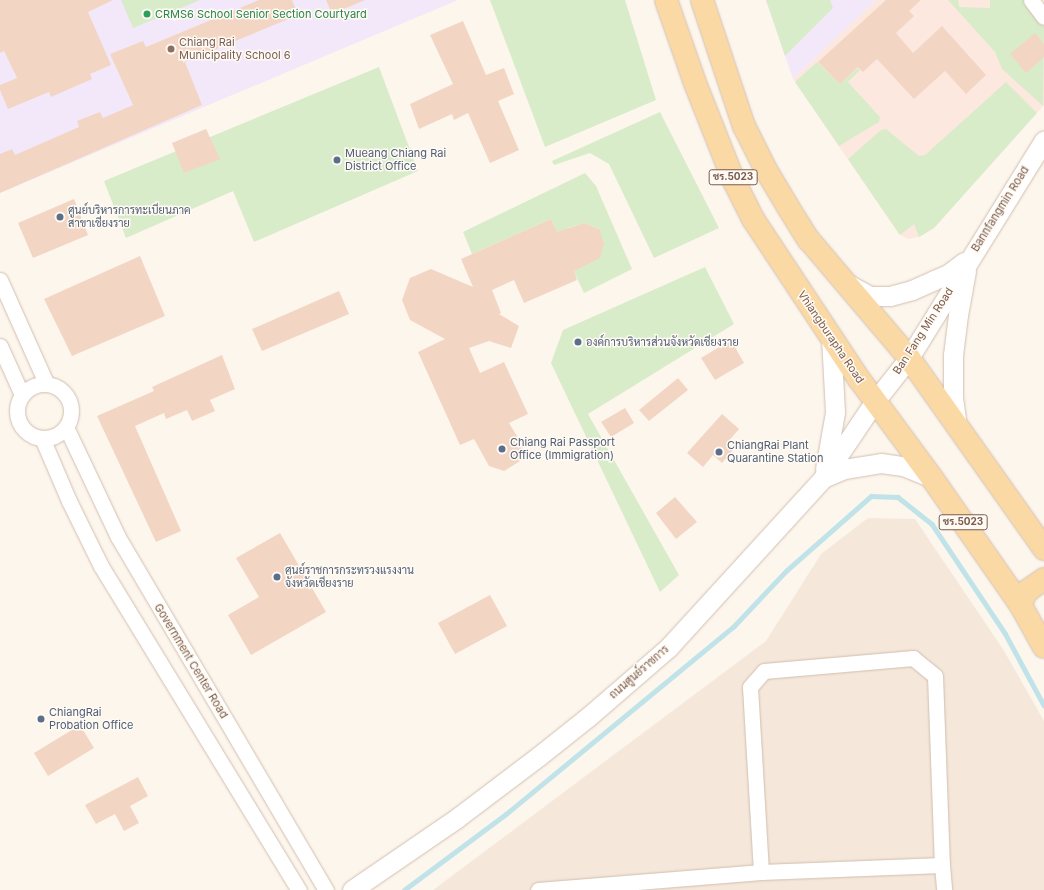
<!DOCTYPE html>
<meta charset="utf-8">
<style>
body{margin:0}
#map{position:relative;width:1044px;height:890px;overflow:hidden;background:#fdf6ec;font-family:Inter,Sarabun,sans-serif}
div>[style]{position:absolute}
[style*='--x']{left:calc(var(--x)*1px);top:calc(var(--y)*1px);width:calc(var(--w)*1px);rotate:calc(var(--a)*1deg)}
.residential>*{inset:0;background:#f5e8da}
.commercial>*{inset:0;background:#fde8e0}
.education>*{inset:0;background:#f3e8fa}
.green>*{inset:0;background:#d8ecc9}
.stream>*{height:4.5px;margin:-2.25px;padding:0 2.25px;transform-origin:2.25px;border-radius:2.25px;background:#bfe3e8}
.building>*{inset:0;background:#f3d5c3}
.roads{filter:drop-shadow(0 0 1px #d1beb0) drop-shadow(0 0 1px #d1beb0)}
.minor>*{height:15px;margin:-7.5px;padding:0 7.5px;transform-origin:7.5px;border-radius:7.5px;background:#fff}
.minor>.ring{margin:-7.5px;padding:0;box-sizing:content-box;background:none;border:15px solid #fff;border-radius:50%}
.tertiary>*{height:19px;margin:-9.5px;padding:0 9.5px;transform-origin:9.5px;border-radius:9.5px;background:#fff}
.primary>*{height:22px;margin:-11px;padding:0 11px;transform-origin:11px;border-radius:11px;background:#fbd9a5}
.dots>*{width:11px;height:11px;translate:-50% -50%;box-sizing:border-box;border:2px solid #fffaf3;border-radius:50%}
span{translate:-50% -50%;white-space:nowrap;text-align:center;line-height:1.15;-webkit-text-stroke:3px #fffaf3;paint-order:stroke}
.shield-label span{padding:1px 3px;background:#fffaf3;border:1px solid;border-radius:3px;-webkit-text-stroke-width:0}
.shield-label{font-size:10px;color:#7a5c4d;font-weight:700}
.leisure-label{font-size:11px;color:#27864d}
.left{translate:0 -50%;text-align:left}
.education-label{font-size:11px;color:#785e54}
.service-label{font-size:11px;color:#4e5e75}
.street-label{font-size:11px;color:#7a5c4d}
</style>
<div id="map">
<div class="residential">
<i style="clip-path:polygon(868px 518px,915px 519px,1003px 649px,1044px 721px,1044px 890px,433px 890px,766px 641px,821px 554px)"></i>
</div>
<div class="commercial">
<i style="clip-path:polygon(876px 0,1023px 0,1044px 26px,1044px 105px,934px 228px,919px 237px,908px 239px,900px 235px,896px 230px,793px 79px)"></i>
</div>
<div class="education">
<i style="clip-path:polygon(0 0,458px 0,0 193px)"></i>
<i style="clip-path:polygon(766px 0,876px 0,793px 79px)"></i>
</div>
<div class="green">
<i style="clip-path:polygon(121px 0,200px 0,133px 28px)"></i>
<i style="clip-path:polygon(490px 0,625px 0,656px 100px,545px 147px)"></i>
<i style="clip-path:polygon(766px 0,830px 0,833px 8px,785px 56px)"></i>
<i style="clip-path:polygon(948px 0,958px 0,959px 7px,990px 8px,990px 0,1023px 0,1044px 26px,1043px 106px,1002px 69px,995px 52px)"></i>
<i style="clip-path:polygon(817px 62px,840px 84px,858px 68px,860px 70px,848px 82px,880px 117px,879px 122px,839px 146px,795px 82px)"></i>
<i style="clip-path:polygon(379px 67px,418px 171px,254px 242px,233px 191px,126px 238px,104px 181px)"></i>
<i style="clip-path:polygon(1006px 82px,1037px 113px,934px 228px,919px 237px,914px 224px,900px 235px,848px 159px,881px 130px,886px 129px,919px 156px,925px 155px)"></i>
<i style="clip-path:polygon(660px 112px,719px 228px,654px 258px,609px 164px,590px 153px,554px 165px,552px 161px)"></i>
<i style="clip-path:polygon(585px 173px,596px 186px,632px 269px,584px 293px,568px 259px,599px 229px,584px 223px,568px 228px,562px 244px,551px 219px,472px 254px,463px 232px)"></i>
<i style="clip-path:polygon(705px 267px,734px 324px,588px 414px,679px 575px,660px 592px,551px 363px,563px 330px)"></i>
</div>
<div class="stream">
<i style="--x:404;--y:890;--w:127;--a:-36.7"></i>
<i style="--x:506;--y:814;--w:294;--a:-39.5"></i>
<i style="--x:733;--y:627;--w:77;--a:-46.6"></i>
<i style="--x:786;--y:571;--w:113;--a:-41.4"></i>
<i style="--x:871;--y:496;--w:27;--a:2"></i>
<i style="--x:898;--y:497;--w:43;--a:38.5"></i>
<i style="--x:932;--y:524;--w:131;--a:56.2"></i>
<i style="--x:1005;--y:633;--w:82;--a:61.6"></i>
</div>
<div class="building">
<i style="clip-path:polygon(0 0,113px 0,88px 12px,111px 65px,90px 74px,92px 79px,51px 97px,49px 92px,8px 109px,0 90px,0 85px,17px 78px,4px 51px,0 53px)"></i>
<i style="clip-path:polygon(259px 0,292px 0,298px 15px,185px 62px,202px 105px,0 193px,0 154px,12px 149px,15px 155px,79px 127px,77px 121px,100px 112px,103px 118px,133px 105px,110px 54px,143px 41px,146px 47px)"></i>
<i style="clip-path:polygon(326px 0,365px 0,332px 14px)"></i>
<i style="clip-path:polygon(886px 0,921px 0,909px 11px,914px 16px,896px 33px,913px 53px,942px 26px,986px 75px,966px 94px,945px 71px,914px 99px,877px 59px,863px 72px,858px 67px,840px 84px,818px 62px)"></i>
<i style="clip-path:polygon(463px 21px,486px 75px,504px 68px,514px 94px,498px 101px,519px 150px,490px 163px,468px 113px,454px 120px,452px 114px,419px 129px,410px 104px,453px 84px,430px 35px)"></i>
<i style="clip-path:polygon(1035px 33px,1044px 44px,1044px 57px,1026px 73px,1010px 54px)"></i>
<i style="clip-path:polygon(206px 129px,220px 159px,184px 173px,172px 143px)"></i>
<i style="clip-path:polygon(74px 199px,88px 235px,33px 258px,18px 223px)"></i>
<i style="clip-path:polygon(551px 219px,557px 232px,584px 223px,599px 229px,604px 243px,600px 258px,574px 271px,577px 280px,524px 303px,514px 280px,492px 290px,501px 313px,499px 314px,519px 326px,511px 348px,489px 341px,469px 348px,480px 373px,504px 362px,528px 414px,509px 423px,523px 446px,520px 461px,504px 471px,489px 466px,474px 439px,460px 445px,418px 352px,445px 339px,410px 320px,402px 300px,410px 278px,431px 269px,473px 287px,461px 259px)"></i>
<i style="clip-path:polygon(140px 256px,165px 316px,72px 356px,44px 299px)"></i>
<i style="clip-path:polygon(339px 291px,349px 314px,262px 351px,252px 329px)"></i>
<i style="clip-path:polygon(731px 340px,744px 363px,715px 380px,701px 358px)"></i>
<i style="clip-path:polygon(222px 355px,235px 389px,210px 400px,215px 411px,192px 421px,187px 410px,166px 419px,164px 413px,135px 426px,181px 531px,156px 542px,97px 416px,154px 391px,152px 387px)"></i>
<i style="clip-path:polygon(678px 378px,688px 390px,649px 421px,639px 410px)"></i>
<i style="clip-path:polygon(625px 408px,634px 423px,611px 437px,601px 422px)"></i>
<i style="clip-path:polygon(722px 414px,739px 429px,727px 443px,734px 449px,722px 463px,713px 455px,703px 467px,687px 453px)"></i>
<i style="clip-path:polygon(675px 497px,697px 522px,676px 539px,656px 513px)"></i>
<i style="clip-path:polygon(280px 533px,326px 612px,251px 655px,228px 615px,259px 597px,236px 558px)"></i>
<i style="clip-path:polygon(490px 595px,507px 626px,455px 654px,438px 623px)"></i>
<i style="clip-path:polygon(80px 725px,94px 748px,48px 776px,34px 753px)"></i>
<i style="clip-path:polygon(138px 777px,148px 796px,130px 806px,139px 823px,124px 831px,115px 814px,96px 824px,85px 805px)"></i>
</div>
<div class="roads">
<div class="minor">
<i style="--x:1031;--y:0;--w:21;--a:53"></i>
<i style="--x:0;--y:280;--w:113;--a:65.9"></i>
<i style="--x:0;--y:346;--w:54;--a:65.8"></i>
<i class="ring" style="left:17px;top:384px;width:39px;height:39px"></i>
<i style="--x:66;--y:427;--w:122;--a:64.7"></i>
<i style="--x:118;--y:537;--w:410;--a:59.5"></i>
<i style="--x:42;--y:438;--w:69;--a:66.8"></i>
<i style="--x:69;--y:501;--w:72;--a:63.8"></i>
<i style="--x:101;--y:566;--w:380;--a:58.6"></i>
<i style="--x:761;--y:872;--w:185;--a:-93.4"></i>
<i style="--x:750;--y:687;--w:21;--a:-49"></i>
<i style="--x:764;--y:671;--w:150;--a:-5"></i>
<i style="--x:913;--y:658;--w:28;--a:39"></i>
<i style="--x:935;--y:676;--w:189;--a:87.9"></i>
<i style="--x:942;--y:865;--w:25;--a:85"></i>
<i style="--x:538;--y:890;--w:224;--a:-4.6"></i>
<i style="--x:761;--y:872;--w:181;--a:-2.2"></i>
</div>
<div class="tertiary">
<i style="--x:848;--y:284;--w:25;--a:29"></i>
<i style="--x:870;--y:296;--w:20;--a:0"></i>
<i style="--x:890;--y:296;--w:23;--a:-15"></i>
<i style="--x:912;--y:290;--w:24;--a:-24"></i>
<i style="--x:934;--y:280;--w:15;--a:-23"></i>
<i style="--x:948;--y:274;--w:20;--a:-37"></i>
<i style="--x:957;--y:426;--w:30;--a:-98"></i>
<i style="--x:953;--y:396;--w:41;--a:-90"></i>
<i style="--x:953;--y:355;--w:40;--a:-82.9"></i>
<i style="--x:958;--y:315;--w:45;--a:-79.7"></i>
<i style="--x:825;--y:469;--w:58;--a:-80"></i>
<i style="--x:835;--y:412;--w:74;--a:-93.1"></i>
<i style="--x:823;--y:478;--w:23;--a:-23"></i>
<i style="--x:844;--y:469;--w:37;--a:-9"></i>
<i style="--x:881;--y:463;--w:22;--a:8"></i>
<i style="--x:903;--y:466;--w:31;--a:22"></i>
<i style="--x:352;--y:890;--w:127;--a:-34.4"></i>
<i style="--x:457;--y:818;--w:103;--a:-37.1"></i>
<i style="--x:539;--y:756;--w:63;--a:-38.5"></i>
<i style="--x:588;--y:717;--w:106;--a:-40.8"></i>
<i style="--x:668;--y:648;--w:230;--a:-47.6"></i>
<i style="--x:823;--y:478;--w:93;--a:-56"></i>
<i style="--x:875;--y:401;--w:55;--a:-51.7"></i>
<i style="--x:909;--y:358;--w:256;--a:-58.2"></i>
</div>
<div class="primary">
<i style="--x:666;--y:0;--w:88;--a:70.7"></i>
<i style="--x:695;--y:83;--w:103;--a:68.4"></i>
<i style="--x:733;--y:179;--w:45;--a:63.4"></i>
<i style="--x:753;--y:219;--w:192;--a:56.5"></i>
<i style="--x:859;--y:379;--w:123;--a:53.6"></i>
<i style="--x:932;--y:478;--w:154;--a:55.1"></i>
<i style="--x:1020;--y:604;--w:49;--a:60.8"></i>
<i style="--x:702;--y:0;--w:133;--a:71.6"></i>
<i style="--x:744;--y:126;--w:49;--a:63.4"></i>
<i style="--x:766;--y:170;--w:43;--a:59.3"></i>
<i style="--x:788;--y:207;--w:39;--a:58"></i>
<i style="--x:809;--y:240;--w:155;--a:49.7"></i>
<i style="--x:909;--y:358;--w:234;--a:54.7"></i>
<i style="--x:1020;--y:604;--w:15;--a:-62"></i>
<i style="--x:1027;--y:591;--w:21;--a:-35"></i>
</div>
</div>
<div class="dots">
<i style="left:147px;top:14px;background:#2e9e5b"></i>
<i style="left:171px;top:49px;background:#8d6e63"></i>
<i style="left:337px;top:160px;background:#5c6f8a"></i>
<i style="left:60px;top:217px;background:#5c6f8a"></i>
<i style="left:578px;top:342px;background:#5c6f8a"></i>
<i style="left:502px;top:449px;background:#5c6f8a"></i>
<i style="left:719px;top:452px;background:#5c6f8a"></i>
<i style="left:277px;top:577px;background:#5c6f8a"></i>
<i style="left:41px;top:719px;background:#5c6f8a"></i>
</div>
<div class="shield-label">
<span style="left:733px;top:177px">ชร.5023</span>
<span style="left:963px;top:522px">ชร.5023</span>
</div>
<div class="leisure-label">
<span class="left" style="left:155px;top:14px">CRMS6 School Senior Section Courtyard</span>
</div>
<div class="education-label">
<span class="left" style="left:179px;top:49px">Chiang Rai<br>Municipality School 6</span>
</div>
<div class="service-label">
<span class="left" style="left:345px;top:160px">Mueang Chiang Rai<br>District Office</span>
<span class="left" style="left:68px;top:217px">ศูนย์บริหารการทะเบียนภาค<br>สาขาเชียงราย</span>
<span class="left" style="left:586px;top:342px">องค์การบริหารส่วนจังหวัดเชียงราย</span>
<span class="left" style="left:510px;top:449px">Chiang Rai Passport<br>Office (Immigration)</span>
<span class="left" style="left:727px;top:452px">ChiangRai Plant<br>Quarantine Station</span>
<span class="left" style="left:285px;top:577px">ศูนย์ราชการกระทรวงแรงงาน<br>จังหวัดเชียงราย</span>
<span class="left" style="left:49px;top:719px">ChiangRai<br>Probation Office</span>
</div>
<div class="street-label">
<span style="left:1000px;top:209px;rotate:-58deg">Bannfangmin Road</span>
<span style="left:923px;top:331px;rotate:-57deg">Ban Fang Min Road</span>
<span style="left:831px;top:337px;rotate:56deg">Vhiangburapha Road</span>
<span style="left:191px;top:661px;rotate:59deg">Government Center Road</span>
<span style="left:639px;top:672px;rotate:-41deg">ถนนศูนย์ราชการ</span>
</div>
</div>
